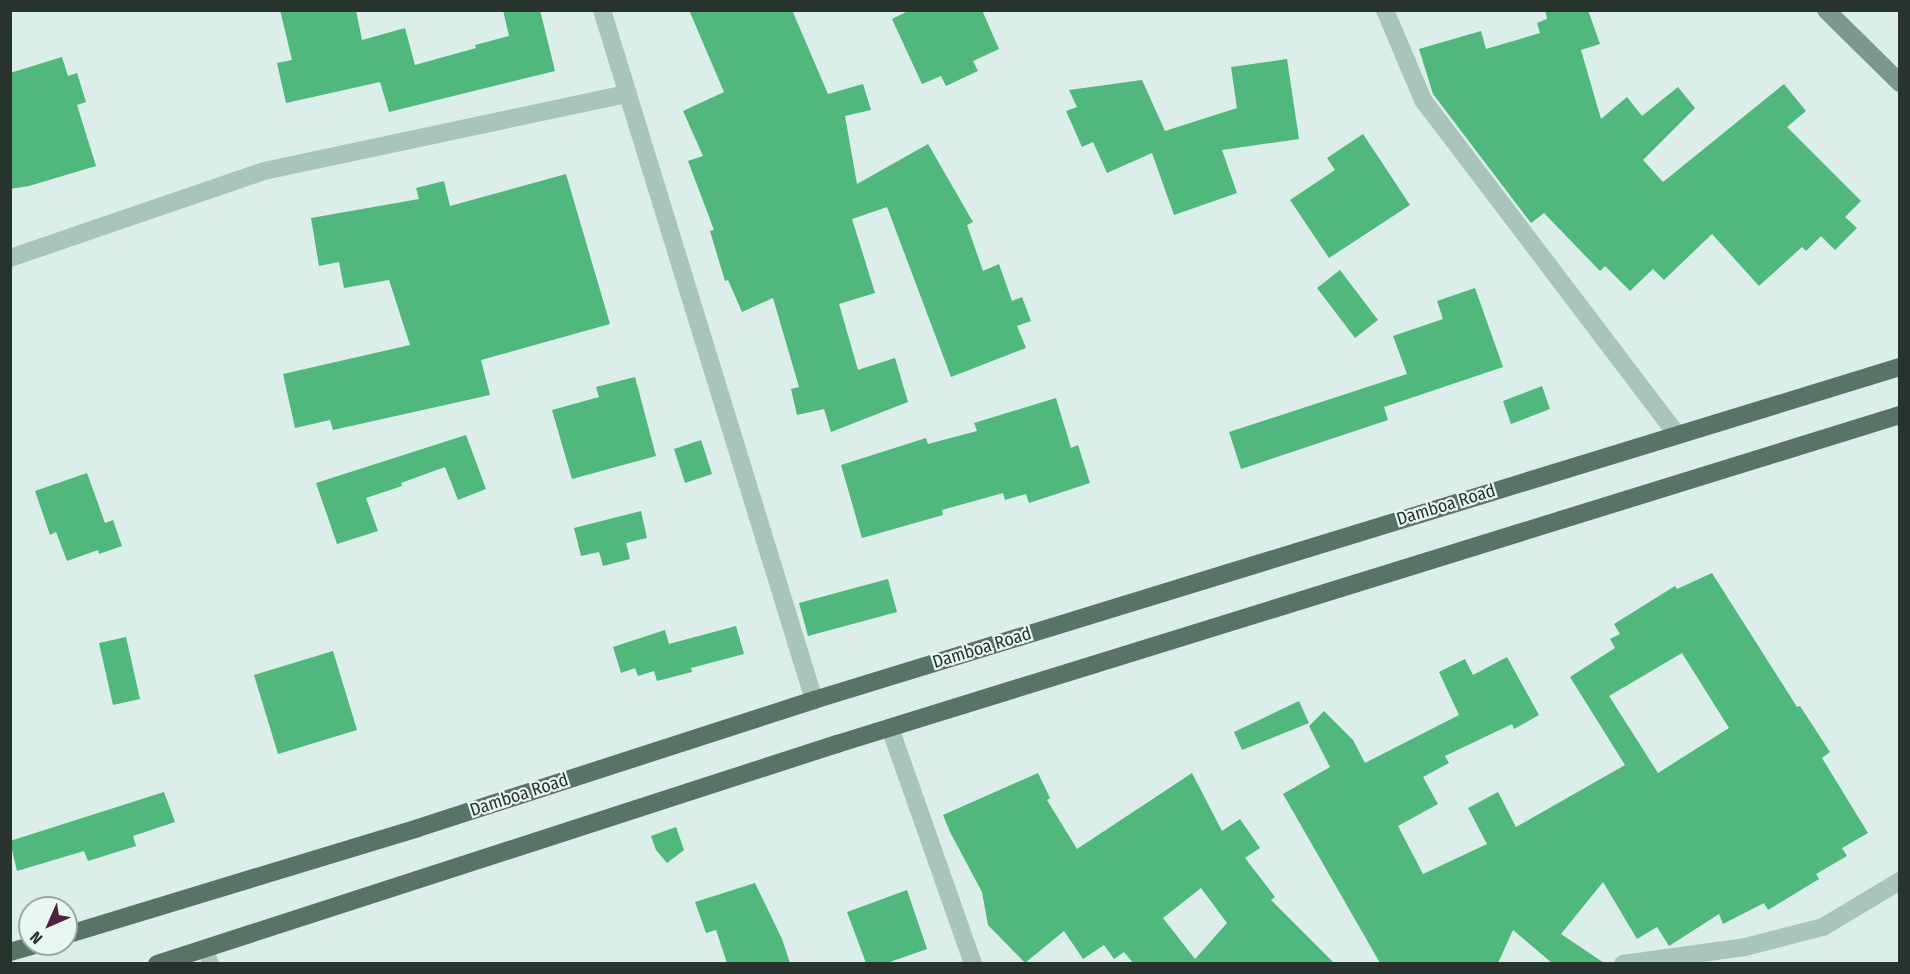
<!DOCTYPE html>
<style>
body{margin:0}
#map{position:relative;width:1910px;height:974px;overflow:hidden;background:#dbeee9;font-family:"Fira Sans Condensed",sans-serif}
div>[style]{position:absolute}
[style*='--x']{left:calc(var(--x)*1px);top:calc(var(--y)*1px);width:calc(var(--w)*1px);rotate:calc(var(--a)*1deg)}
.building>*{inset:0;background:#50b77d}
.lane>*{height:16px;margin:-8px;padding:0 8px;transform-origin:8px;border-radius:8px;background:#a9c5bb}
.street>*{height:18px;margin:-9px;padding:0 9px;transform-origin:9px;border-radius:9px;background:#a9c5bb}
.secondary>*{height:18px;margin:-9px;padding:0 9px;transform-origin:9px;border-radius:9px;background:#7a988b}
.primary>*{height:18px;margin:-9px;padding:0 9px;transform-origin:9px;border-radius:9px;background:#5a7367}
span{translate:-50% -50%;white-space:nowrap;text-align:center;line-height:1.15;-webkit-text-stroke:4.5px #e7f7f2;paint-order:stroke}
.street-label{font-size:18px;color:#28332d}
.frame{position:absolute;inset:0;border:12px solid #28332d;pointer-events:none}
.north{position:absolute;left:18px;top:896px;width:60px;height:60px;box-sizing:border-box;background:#e7f7f2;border:2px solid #9ba9a3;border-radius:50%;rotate:225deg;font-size:16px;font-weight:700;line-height:24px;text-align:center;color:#28332d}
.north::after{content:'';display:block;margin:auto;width:21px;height:27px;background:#4f2243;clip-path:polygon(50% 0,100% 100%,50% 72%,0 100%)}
</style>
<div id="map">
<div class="building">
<i style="clip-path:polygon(280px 10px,356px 10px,362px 40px,405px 28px,415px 65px,476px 48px,475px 45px,509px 36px,503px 10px,540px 10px,555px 71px,389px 112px,380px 82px,286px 103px,277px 63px,292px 60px)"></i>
<i style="clip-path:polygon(689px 10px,792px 10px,828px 94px,863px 84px,871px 110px,845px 116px,857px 184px,928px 144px,973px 222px,967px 225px,983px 271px,999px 264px,1012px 301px,1022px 297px,1031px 321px,1017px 326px,1026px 348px,951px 377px,887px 207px,852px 219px,875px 293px,839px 304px,858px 370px,895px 358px,908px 402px,831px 432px,824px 409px,797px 415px,791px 389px,799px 387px,773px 298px,742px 312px,728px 280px,725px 281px,710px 231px,714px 230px,688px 161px,703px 156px,683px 111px,724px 92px)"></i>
<i style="clip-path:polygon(910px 10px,982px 10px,999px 49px,973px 61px,978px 71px,946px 86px,941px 76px,922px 84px,892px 19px)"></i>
<i style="clip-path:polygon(1545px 10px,1588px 10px,1600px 44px,1581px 50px,1601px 119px,1627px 97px,1642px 116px,1678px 87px,1695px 108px,1643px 160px,1663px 182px,1784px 84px,1806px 111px,1787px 127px,1861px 201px,1845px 217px,1857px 228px,1835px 250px,1821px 236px,1806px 251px,1802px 247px,1759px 286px,1712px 234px,1664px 280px,1653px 269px,1630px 291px,1605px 266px,1600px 271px,1544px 213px,1531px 223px,1433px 94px,1419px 49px,1481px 31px,1486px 49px,1540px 33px,1537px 23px,1547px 19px)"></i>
<i style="clip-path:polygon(62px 57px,68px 76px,77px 73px,86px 102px,77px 105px,96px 166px,29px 186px,10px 189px,10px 73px)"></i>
<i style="clip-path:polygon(1287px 59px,1299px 139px,1222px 150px,1237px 193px,1174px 215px,1152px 153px,1107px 173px,1093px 142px,1082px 147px,1066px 111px,1077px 107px,1069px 90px,1142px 80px,1165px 131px,1237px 108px,1231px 67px)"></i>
<i style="clip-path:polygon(1363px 134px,1410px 205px,1329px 258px,1290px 200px,1335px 170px,1327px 158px)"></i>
<i style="clip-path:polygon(566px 174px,610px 324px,481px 360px,490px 395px,333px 430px,330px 420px,295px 428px,283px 374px,410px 345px,389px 280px,344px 288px,339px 262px,319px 266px,311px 218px,419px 199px,416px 188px,444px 181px,450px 206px)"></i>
<i style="clip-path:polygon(1340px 270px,1378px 320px,1355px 338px,1317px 288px)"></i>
<i style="clip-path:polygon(1475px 288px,1503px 367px,1384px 407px,1388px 420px,1241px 469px,1229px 432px,1407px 374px,1393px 336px,1443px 319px,1437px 301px)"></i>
<i style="clip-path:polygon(635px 377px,656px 456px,572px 479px,552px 410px,599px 397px,596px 387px)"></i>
<i style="clip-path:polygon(1542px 386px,1550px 409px,1511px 424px,1503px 401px)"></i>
<i style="clip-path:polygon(1056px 398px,1071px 448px,1078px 445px,1090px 483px,1029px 503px,1026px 494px,1005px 500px,1003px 493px,942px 510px,943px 515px,862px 538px,841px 465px,926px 438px,928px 444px,977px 431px,974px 423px)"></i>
<i style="clip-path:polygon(466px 435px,486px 489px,458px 500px,445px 467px,401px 483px,402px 486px,366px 498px,378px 531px,337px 544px,316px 483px)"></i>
<i style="clip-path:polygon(701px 440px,712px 474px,685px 483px,674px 449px)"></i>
<i style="clip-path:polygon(87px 473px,105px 523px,113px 520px,122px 546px,99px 554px,98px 550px,67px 561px,56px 532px,50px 535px,35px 491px)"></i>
<i style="clip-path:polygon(641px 511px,647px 538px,626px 543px,630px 559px,603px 566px,599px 552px,581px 556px,574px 528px)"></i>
<i style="clip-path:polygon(evenodd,1712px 573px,1797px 707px,1800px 706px,1830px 752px,1822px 758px,1868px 833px,1842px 848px,1847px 856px,1816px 874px,1819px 879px,1768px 910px,1764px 903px,1723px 924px,1719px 914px,1669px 946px,1657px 927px,1637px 939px,1603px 882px,1561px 934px,1604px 963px,1552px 963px,1513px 930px,1498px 963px,1380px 963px,1283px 794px,1330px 767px,1309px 726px,1324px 711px,1353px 740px,1365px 763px,1459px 715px,1439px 672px,1465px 659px,1473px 675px,1507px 657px,1539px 715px,1514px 729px,1512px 724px,1445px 756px,1449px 763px,1423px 777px,1438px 804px,1398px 826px,1423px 874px,1487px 844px,1468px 808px,1498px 792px,1516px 827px,1625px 765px,1570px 677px,1615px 648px,1610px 639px,1620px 634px,1614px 624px,1675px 586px,1677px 589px,1712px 573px,1682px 653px,1729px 728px,1658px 773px,1609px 696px,1682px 653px)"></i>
<i style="clip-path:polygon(888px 579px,897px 612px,808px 636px,799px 603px)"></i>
<i style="clip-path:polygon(736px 626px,744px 654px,691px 668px,692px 672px,657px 681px,654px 671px,638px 676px,635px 668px,621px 673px,613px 647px,665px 630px,669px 644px)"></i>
<i style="clip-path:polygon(126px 637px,140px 699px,113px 705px,99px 643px)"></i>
<i style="clip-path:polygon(333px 651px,357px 730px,278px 754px,254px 675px)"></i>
<i style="clip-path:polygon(1299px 701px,1309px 723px,1242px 750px,1234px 732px)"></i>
<i style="clip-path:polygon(evenodd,1038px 773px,1050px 798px,1047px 800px,1077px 849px,1192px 773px,1222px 831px,1240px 819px,1260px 848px,1245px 858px,1275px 897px,1271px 900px,1334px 963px,1133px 963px,1124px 952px,1114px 959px,1104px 945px,1083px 959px,1064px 931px,1025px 963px,988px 925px,982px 892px,950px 832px,943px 815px,1038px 773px,1201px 888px,1227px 923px,1195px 959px,1163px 918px,1201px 888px)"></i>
<i style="clip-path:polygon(164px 792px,175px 822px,133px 836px,136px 846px,88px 861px,84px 851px,17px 871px,10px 841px)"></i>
<i style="clip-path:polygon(676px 827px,684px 850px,667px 863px,656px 850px,651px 836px)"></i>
<i style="clip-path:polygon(755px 883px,782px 939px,790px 963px,727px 963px,716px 930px,706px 933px,695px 902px)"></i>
<i style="clip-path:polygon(907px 890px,927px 949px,887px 963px,866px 963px,847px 912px)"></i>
</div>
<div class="lane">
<i style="--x:205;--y:948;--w:17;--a:69"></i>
</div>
<div class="street">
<i style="--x:602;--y:10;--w:722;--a:72.92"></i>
<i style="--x:1385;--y:10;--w:98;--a:67.1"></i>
<i style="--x:1423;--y:100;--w:418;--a:52.8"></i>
<i style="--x:10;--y:258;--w:268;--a:-18.9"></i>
<i style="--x:264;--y:171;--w:371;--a:-12"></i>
<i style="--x:890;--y:728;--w:250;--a:70.6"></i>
<i style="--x:1623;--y:964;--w:123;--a:-7.9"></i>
<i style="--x:1745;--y:947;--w:81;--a:-14.4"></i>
<i style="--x:1823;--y:927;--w:90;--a:-30.9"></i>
</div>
<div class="secondary">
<i style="--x:1826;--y:10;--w:104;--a:44.6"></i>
</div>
<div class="primary">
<i style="--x:66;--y:935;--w:368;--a:-16.9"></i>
<i style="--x:418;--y:828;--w:416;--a:-17.9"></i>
<i style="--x:814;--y:700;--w:1136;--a:-17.05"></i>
<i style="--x:10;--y:952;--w:29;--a:-16"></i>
<i style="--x:157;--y:964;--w:715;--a:-17.93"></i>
<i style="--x:837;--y:744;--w:1113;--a:-17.2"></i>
</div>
<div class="street-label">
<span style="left:1446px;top:505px;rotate:-17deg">Damboa Road</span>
<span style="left:982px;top:648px;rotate:-17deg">Damboa Road</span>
<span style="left:519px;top:795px;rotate:-18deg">Damboa Road</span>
</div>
<div class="frame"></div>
<div class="north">N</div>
</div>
